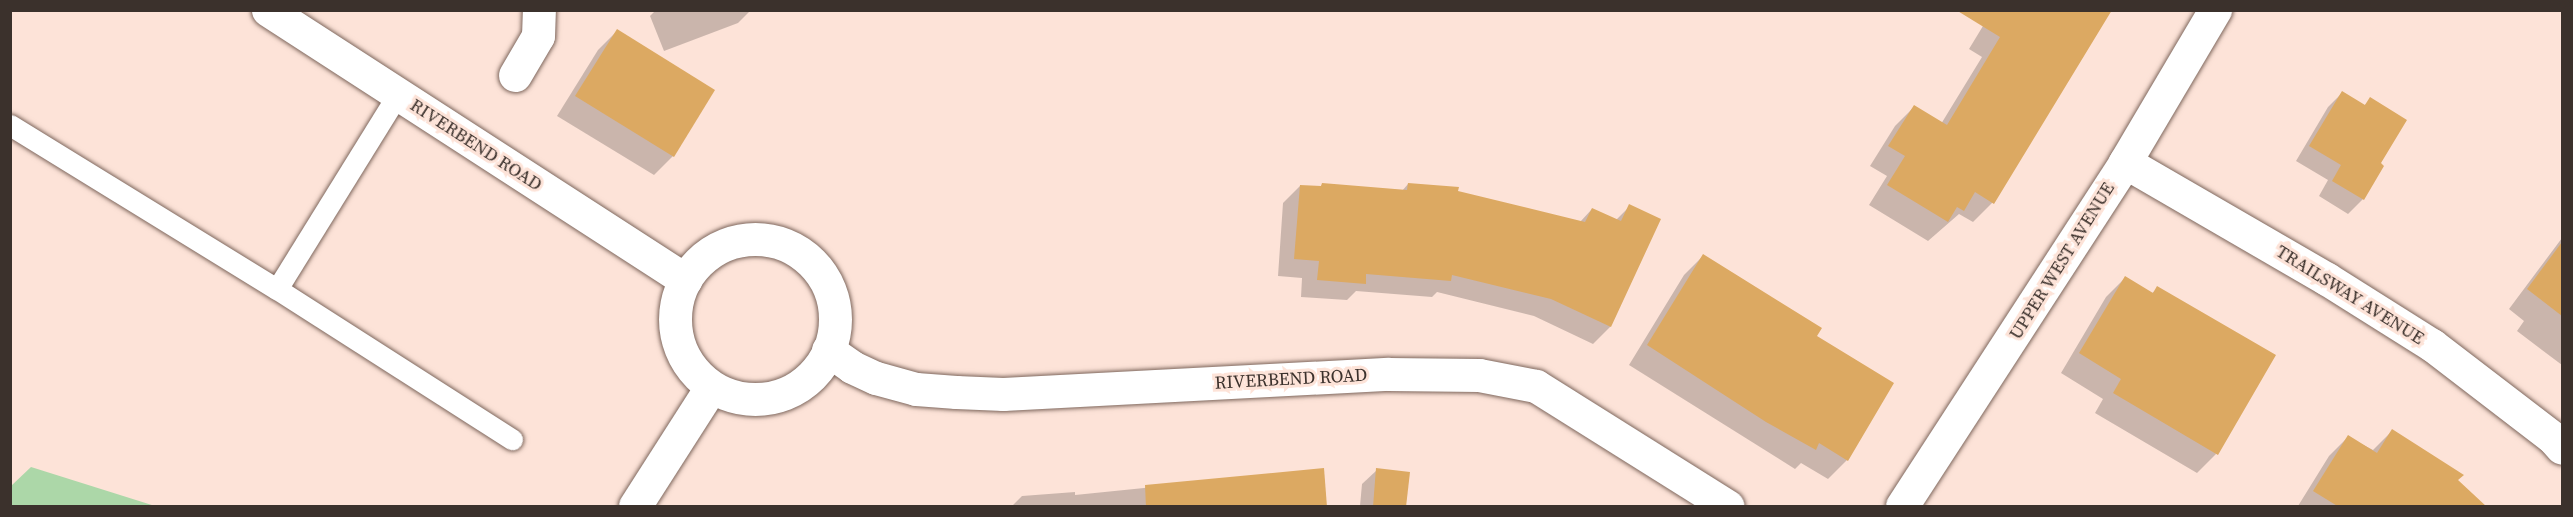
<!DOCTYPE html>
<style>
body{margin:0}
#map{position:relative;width:2573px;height:517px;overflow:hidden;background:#fde3d8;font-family:"Source Serif 4",serif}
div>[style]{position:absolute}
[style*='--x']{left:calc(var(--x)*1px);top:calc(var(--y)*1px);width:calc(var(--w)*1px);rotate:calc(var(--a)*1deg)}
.green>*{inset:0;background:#acd7a8}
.shadow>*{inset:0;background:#0003}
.building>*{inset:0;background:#dca962}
.roads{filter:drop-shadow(0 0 2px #7e675d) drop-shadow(0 0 2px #7e675d)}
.service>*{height:21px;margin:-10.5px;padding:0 10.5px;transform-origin:10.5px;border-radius:10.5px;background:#fff}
.minor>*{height:33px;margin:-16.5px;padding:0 16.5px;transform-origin:16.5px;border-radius:16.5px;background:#fff}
.tertiary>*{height:33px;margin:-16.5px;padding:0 16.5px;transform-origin:16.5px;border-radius:16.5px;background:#fff}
.tertiary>.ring{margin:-16.5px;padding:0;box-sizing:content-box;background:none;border:33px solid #fff;border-radius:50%}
span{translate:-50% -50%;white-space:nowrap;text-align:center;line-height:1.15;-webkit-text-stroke:6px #fde3d8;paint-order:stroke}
.street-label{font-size:18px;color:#3b312c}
.frame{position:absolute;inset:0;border:12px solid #3b312c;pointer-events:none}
</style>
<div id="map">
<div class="green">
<i style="clip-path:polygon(31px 467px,155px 506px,11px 506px,11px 486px)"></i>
</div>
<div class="shadow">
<i style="clip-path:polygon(656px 10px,751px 10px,738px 23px,664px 51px,650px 16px)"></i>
<i style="clip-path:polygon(2111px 10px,1992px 203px,1973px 222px,1959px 214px,1928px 241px,1869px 205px,1887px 176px,1870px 166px,1895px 126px,1914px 107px,1941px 124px,1982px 57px,1969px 49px,1986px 21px)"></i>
<i style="clip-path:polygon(617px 31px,673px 156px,654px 175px,557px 116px,598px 50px)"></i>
<i style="clip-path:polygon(2342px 93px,2364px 106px,2370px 99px,2378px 164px,2363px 199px,2348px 214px,2319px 196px,2328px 180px,2296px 161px,2328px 107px)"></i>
<i style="clip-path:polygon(1408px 184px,1457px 192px,1580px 222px,1592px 209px,1616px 220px,1630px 206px,1659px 220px,1610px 327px,1593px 344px,1534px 316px,1437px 292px,1432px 297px,1356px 291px,1347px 300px,1301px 297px,1302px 278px,1278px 276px,1283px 203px,1300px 186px,1319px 188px,1322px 185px,1402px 191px)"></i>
<i style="clip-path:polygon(2562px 238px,2562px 365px,2517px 331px,2524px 321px,2509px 309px)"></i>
<i style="clip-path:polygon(1703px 256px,1815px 337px,1847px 460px,1828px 479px,1801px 463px,1795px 469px,1629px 365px,1684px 275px)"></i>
<i style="clip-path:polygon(2125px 278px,2151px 294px,2158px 288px,2216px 454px,2197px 473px,2095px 413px,2103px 399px,2061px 373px,2106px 297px)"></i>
<i style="clip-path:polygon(2392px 431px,2456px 480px,2470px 506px,2298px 506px,2329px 456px,2348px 437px,2373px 450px)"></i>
<i style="clip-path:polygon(1322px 470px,1325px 506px,1012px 506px,1022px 496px,1075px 492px,1075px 495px)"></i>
<i style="clip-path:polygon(1377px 470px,1405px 506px,1360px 506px,1362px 484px)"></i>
</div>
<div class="building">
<i style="clip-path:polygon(1956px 10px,2112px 10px,1994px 204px,1975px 192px,1964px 211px,1957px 207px,1948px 222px,1887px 185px,1905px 156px,1888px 146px,1914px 105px,1947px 125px,2000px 37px)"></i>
<i style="clip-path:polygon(617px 29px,715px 90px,674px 157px,575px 96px)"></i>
<i style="clip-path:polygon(2342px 91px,2365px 105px,2370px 97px,2407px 120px,2381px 163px,2384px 166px,2364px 200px,2332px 181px,2341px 165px,2309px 146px)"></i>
<i style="clip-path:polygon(1322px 183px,1407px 190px,1408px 183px,1459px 187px,1458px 191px,1585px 222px,1592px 208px,1621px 221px,1629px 204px,1661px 219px,1611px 327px,1551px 299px,1452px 275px,1451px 281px,1366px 274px,1366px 284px,1317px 280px,1319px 261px,1294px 259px,1300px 185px,1321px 186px)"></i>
<i style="clip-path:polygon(2562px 242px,2562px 316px,2527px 289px)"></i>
<i style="clip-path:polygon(1703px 254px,1822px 328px,1817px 336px,1894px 383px,1848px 461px,1819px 443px,1816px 450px,1766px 422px,1647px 345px)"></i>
<i style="clip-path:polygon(2125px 276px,2153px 293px,2157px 286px,2276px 355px,2218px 455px,2113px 393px,2121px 379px,2079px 353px)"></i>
<i style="clip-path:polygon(2392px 429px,2464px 475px,2458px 480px,2487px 507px,2339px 507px,2313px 491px,2348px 435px,2377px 453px)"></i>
<i style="clip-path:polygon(1324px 468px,1327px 507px,1146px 507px,1145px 485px)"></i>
<i style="clip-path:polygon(1376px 468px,1410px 472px,1406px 507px,1373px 507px)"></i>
</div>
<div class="roads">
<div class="service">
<i style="--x:398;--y:94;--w:229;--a:121.8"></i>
<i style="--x:277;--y:289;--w:279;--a:32.6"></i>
<i style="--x:10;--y:125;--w:313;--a:31.6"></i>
</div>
<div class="minor">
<i style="--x:515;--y:75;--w:45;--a:-59.5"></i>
<i style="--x:538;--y:36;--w:26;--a:-88"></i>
<i style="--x:2125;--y:162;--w:233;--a:30.1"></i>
<i style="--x:2327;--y:279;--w:124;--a:32.2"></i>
<i style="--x:2432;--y:345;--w:153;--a:37.5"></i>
<i style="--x:2553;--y:438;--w:13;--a:48"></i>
<i style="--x:828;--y:350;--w:29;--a:35"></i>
<i style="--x:852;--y:367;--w:26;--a:25"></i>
<i style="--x:876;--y:378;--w:41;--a:15.4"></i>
<i style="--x:916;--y:389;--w:40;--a:4.3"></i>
<i style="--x:956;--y:392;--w:47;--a:2.4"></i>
<i style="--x:1003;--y:394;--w:386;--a:-3"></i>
<i style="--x:1388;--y:374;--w:91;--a:0.6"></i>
<i style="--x:1479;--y:375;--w:58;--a:10.9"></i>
<i style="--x:1536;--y:386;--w:226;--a:32.1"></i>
<i style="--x:1902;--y:506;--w:410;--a:-57"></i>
<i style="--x:2125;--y:162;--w:177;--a:-59.4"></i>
</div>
<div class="tertiary">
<i style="--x:268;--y:10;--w:497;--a:32.9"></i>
<i class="ring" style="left:675px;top:239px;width:127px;height:127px"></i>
<i style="--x:635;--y:506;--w:141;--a:-57.4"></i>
</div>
</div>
<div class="street-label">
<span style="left:476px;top:145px;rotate:33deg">RIVERBEND ROAD</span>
<span style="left:2062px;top:261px;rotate:-58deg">UPPER WEST AVENUE</span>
<span style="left:2350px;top:295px;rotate:32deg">TRAILSWAY AVENUE</span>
<span style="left:1291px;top:379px;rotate:-3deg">RIVERBEND ROAD</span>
</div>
<div class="frame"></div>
</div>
